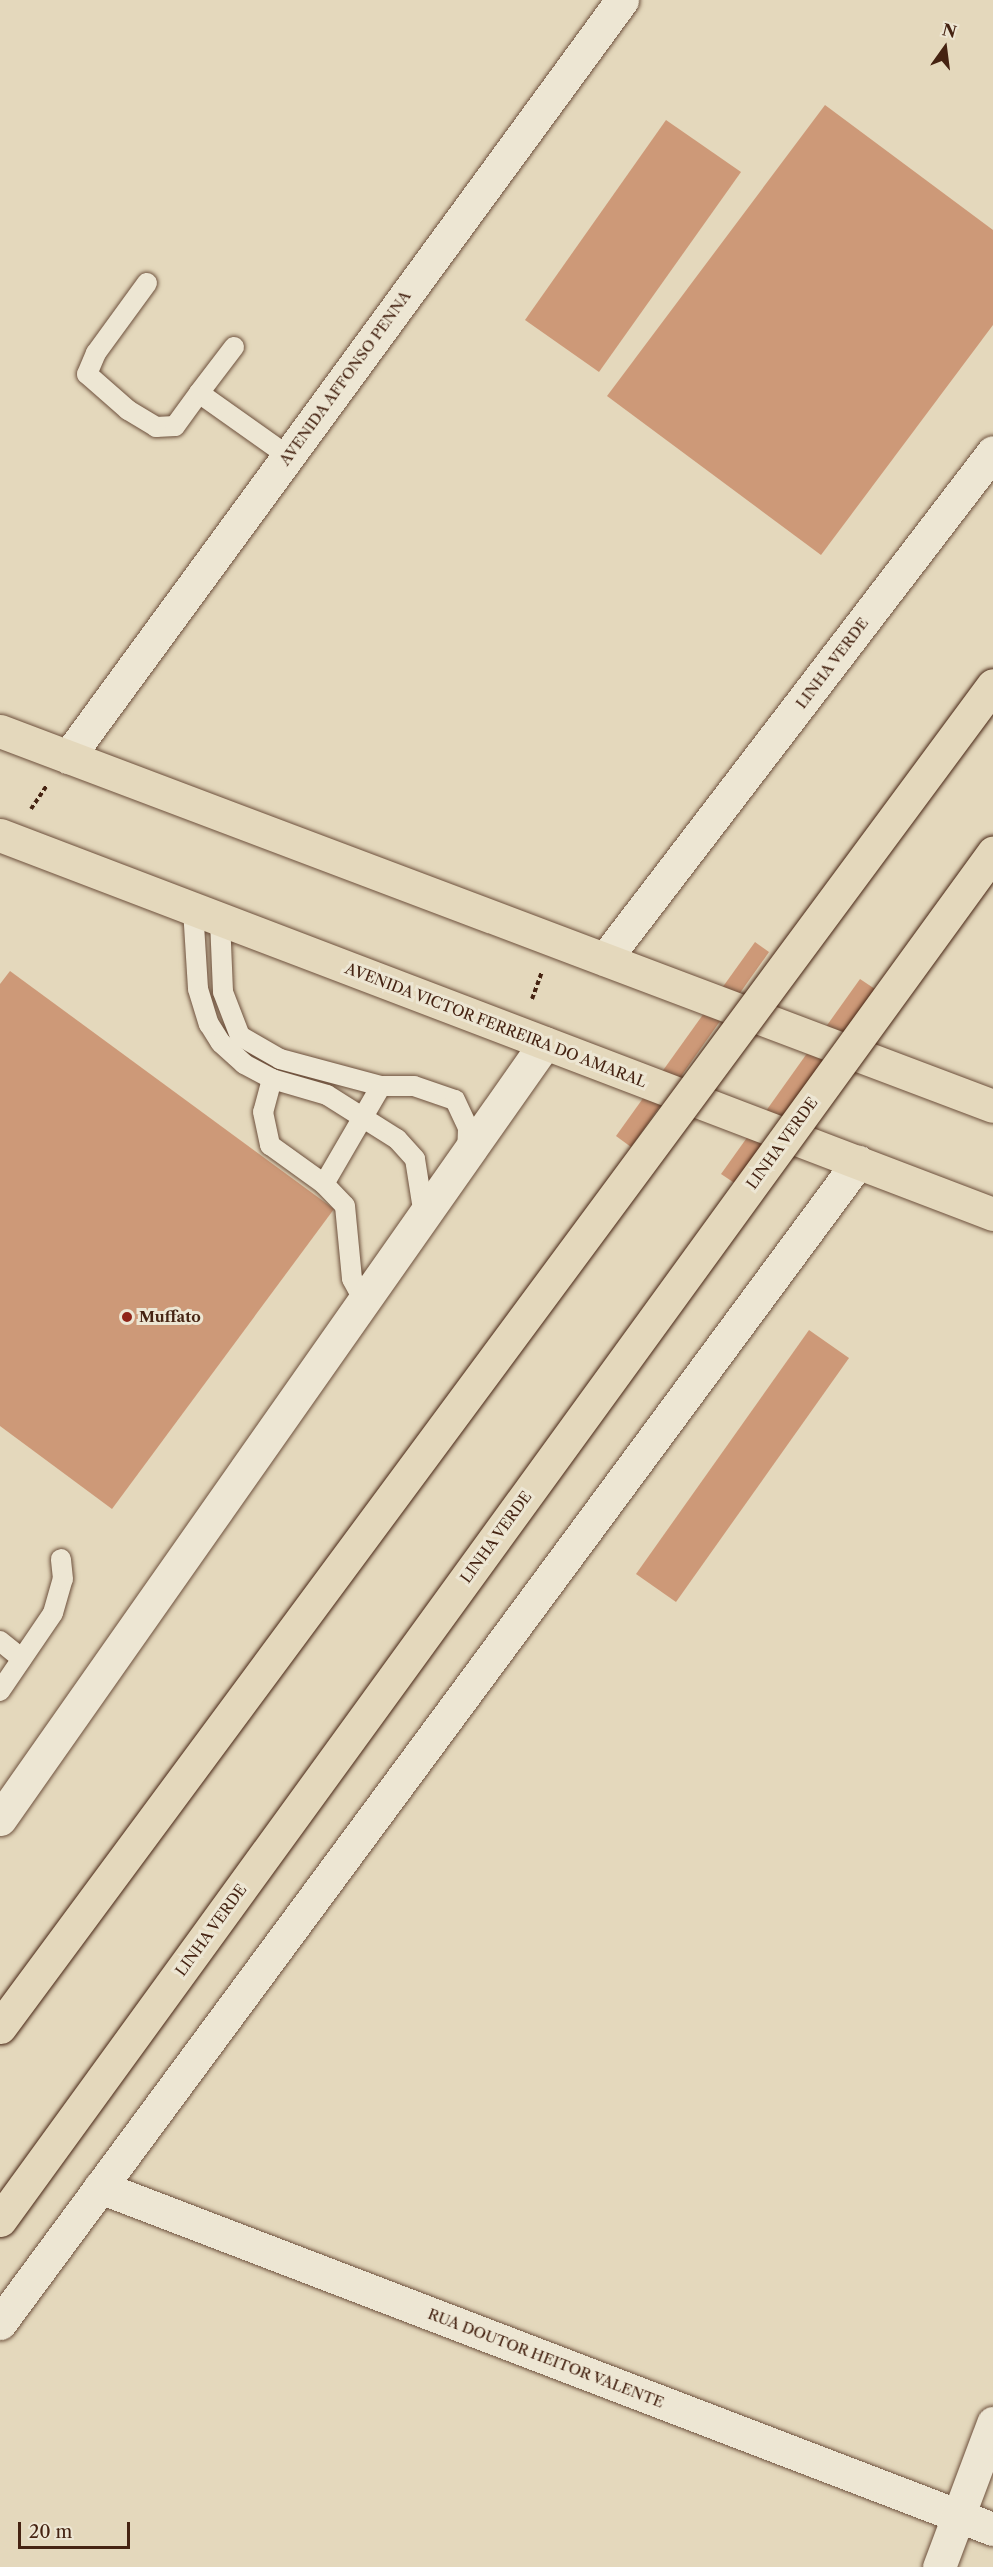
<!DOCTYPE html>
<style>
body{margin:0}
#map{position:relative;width:993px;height:2567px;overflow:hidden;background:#e4d8bc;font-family:"Libre Caslon Text",serif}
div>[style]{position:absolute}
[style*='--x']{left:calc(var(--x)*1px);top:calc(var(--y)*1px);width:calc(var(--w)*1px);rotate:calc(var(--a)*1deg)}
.building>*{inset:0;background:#cd9978}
.path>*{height:4px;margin-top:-2px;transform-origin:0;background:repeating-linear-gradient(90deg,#452312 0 4.5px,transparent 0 7.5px)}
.roads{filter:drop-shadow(0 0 2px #6d503c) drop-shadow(0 0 2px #6d503c)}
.service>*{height:20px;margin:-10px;padding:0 10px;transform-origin:10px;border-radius:10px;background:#ede6d3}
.minor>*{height:33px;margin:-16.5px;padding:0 16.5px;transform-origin:16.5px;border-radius:16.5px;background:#ede6d3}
.tertiary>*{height:33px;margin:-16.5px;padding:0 16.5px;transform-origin:16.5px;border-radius:16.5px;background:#ede6d3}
.secondary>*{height:33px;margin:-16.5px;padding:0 16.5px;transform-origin:16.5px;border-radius:16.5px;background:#ede6d3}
.trunk>*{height:33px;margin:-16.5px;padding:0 16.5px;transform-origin:16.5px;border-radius:16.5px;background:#e4d8bc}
.bridges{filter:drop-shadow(0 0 2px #452312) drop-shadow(0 0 2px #452312)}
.trunk-bridge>*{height:33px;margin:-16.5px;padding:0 16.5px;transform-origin:16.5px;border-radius:16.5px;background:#e4d8bc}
.dots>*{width:16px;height:16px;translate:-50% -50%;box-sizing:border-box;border:3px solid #ede6d3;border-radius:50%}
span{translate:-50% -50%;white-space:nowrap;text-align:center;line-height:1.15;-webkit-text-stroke:6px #ede6d3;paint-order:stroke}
.street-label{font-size:15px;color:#452312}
.poi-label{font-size:15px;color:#452312;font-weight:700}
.left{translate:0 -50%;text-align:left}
.north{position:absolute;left:915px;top:18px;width:60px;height:60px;-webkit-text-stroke:4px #ede6d3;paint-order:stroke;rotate:14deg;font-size:16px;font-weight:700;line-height:24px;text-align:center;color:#452312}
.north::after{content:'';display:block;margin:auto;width:21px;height:27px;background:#452312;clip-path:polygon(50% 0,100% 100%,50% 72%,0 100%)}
.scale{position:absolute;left:18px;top:2522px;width:112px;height:27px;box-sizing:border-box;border:3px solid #452312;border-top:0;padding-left:8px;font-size:18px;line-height:21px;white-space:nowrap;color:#452312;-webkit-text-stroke:4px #ede6d3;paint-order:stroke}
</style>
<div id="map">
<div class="building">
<i style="clip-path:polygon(825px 105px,993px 230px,993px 325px,821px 555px,607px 396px)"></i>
<i style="clip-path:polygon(666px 120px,741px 172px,599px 372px,525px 320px)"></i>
<i style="clip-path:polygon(755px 942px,769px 952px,631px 1147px,616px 1136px)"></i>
<i style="clip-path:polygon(10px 971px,334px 1209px,112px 1509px,0 1426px,0 984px)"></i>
<i style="clip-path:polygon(860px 979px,875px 989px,736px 1184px,721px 1174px)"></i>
<i style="clip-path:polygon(809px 1330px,849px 1358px,676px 1602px,636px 1574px)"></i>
</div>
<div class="path">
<i style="--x:31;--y:809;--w:29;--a:-56"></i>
<i style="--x:532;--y:999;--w:29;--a:-70"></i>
</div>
<div class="roads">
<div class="service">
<i style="--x:147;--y:283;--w:87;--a:126.1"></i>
<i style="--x:96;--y:353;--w:23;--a:113"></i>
<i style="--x:87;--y:374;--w:55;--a:41.3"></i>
<i style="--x:128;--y:410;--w:33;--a:31"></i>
<i style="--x:156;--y:427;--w:19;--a:-3"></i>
<i style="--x:175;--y:426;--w:41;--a:-54"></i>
<i style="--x:234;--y:347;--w:58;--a:127.3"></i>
<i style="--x:199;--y:393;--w:109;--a:35.3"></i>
<i style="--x:193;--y:909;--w:80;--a:86.4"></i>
<i style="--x:198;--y:989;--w:37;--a:73"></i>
<i style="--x:209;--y:1024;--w:22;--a:58"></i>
<i style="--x:221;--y:1043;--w:31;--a:42"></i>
<i style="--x:244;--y:1064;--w:32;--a:28"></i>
<i style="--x:272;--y:1079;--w:57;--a:16.2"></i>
<i style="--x:327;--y:1095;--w:83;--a:32.2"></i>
<i style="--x:397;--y:1139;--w:27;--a:48"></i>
<i style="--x:415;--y:1159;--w:58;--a:81"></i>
<i style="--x:220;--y:920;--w:72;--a:87.6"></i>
<i style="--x:223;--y:992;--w:47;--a:68.9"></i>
<i style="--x:240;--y:1036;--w:46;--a:29.9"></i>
<i style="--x:280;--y:1059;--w:105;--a:15"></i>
<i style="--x:381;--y:1086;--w:113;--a:120.2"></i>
<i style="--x:272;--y:1079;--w:34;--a:105"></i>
<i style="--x:263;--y:1112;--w:34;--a:78"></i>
<i style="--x:270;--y:1145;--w:67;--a:35.8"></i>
<i style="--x:324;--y:1184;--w:30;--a:46"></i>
<i style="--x:345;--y:1206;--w:73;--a:84.5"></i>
<i style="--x:352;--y:1279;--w:25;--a:61"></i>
<i style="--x:381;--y:1086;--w:33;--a:0"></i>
<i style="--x:414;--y:1086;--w:43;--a:18.9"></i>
<i style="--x:455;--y:1100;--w:31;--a:65"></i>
<i style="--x:468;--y:1128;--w:23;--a:92"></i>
<i style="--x:0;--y:1641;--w:28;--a:39"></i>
<i style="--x:0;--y:1691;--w:94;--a:-55.8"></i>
<i style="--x:53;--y:1613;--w:35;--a:-74"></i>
<i style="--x:63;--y:1579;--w:20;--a:-96"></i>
</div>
<div class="minor">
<i style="--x:100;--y:2187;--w:956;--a:20.96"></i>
</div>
<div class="tertiary">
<i style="--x:605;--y:959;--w:638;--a:-52.57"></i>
<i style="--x:939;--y:2567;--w:154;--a:-69.4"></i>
</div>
<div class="secondary">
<i style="--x:68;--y:757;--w:938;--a:-53.8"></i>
<i style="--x:0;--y:1819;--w:948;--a:-54.92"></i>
<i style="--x:0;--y:2323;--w:1444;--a:-53.53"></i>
</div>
<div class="trunk">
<i style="--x:0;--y:731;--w:1061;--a:20.69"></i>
<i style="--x:0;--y:835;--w:1063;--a:20.89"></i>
</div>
</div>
<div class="bridges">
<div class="trunk-bridge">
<i style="--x:0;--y:2027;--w:1669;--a:-53.5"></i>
<i style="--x:0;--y:2220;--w:1690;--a:-54.01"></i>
</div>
</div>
<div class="dots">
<i style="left:127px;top:1317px;background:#8f2418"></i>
</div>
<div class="street-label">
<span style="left:345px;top:378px;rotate:-54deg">AVENIDA AFFONSO PENNA</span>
<span style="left:832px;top:663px;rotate:-53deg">LINHA VERDE</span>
<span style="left:496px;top:1025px;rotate:21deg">AVENIDA VICTOR FERREIRA DO AMARAL</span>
<span style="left:782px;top:1143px;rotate:-54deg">LINHA VERDE</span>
<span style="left:496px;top:1537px;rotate:-54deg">LINHA VERDE</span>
<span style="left:211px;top:1930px;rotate:-54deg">LINHA VERDE</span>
<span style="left:546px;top:2358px;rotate:21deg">RUA DOUTOR HEITOR VALENTE</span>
</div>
<div class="poi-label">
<span class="left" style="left:139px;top:1317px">Muffato</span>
</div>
<div class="north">N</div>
<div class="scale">20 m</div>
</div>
